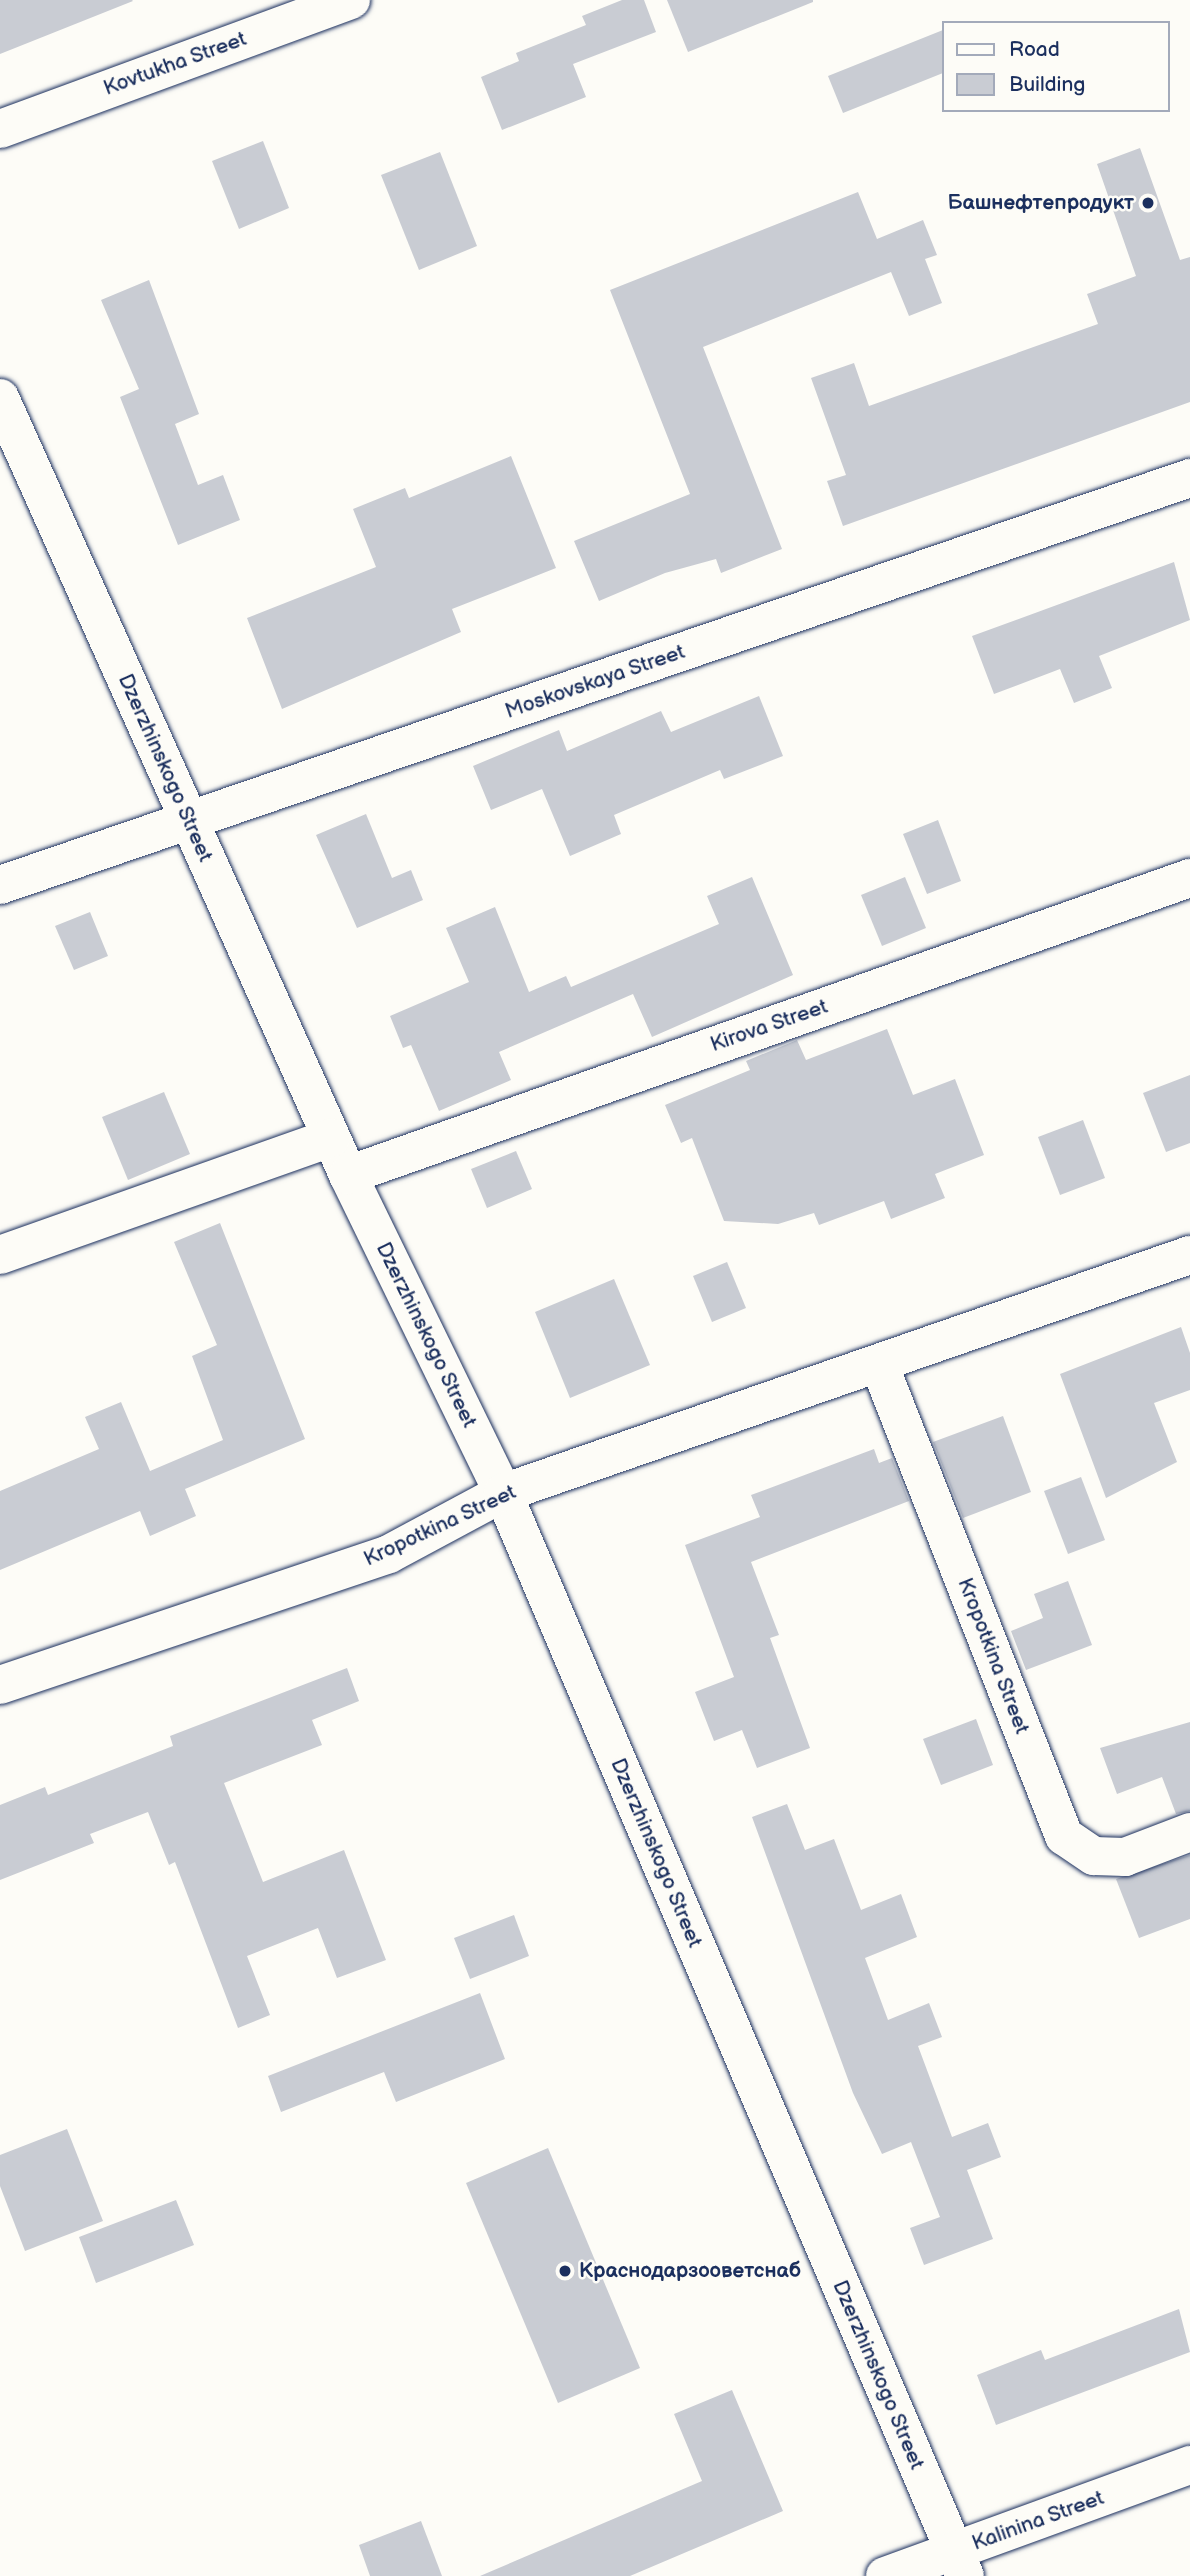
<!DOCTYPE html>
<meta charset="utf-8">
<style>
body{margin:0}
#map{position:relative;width:1190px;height:2576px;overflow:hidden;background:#fdfcf7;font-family:"Balsamiq Sans",sans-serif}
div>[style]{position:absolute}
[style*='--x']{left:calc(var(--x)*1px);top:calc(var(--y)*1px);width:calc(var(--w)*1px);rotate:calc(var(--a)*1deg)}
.building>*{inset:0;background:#c9ccd3}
.roads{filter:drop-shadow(0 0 2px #1b2f5e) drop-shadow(0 0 2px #1b2f5e)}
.street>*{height:38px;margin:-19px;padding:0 19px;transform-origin:19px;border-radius:19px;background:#fdfcf7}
.secondary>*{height:38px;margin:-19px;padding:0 19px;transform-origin:19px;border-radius:19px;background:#fdfcf7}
.dots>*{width:19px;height:19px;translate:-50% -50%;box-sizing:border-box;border:4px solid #fdfcf7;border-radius:50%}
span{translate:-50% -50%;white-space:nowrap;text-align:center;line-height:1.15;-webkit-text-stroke:5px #fdfcf7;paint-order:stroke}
.street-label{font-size:21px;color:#1b2f5e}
.poi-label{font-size:21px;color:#1b2f5e;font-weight:700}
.right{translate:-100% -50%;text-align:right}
.left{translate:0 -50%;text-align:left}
.legend{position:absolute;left:942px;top:21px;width:228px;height:91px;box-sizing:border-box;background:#fdfcf7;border:2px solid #a3aaba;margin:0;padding:9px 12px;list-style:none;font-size:21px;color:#1b2f5e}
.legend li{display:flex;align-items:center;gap:14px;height:35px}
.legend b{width:35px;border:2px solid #a3aaba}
</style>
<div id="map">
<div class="building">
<i style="clip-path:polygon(0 0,132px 0,133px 1px,0 54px)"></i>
<i style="clip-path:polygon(622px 0,644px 0,656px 32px,573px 64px,586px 97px,502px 130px,481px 77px,519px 61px,516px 53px,586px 25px,582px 16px)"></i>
<i style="clip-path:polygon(667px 0,813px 0,813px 2px,688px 52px)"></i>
<i style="clip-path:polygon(943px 30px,943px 73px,843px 113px,828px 76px)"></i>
<i style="clip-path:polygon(263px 141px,289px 208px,239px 229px,212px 161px)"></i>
<i style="clip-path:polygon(1140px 148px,1180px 260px,1190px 257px,1190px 402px,843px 526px,827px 481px,846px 475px,811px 378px,854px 363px,869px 406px,1098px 324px,1087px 294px,1136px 276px,1097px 164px)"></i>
<i style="clip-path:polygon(440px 152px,477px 246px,419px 270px,381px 175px)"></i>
<i style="clip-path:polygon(858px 192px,877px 239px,923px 220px,937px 255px,925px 259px,942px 303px,909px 316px,891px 272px,703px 347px,782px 549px,721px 573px,716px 559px,665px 573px,599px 601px,574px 541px,690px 494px,610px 290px)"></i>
<i style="clip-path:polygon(149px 280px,199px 414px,175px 424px,198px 485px,223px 475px,240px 520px,178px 545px,120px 397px,139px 389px,101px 300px)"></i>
<i style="clip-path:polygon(511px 456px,556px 568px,452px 609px,461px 632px,282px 709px,247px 618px,376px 567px,353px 509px,405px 488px,409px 498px)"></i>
<i style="clip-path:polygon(1174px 562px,1190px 620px,1099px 656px,1112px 688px,1074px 703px,1060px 669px,994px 694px,972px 636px)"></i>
<i style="clip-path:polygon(759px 696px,783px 756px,724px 779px,720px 770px,614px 815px,621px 834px,570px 856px,542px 789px,491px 810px,473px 766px,559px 730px,567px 751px,661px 711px,671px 732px)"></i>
<i style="clip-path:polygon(366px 814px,392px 878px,411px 870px,423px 900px,357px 928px,316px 835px)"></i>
<i style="clip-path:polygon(938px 820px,961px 881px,927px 894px,903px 834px)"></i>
<i style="clip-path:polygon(752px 877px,793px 975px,652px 1037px,633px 994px,499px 1052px,511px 1080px,439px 1111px,411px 1045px,403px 1048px,390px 1016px,469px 982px,446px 928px,495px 907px,529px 992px,566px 976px,571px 987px,719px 924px,707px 896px)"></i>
<i style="clip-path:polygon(905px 877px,926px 928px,882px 946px,861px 895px)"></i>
<i style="clip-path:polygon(90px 912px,108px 956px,74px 970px,55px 926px)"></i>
<i style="clip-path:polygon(887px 1029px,913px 1095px,955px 1079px,984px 1155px,935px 1174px,945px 1198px,891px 1219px,884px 1201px,819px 1225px,814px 1213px,778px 1224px,724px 1221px,692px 1138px,681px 1143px,665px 1105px,750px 1070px,746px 1061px,797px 1040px,806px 1060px)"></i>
<i style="clip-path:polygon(1190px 1075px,1190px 1143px,1166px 1152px,1143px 1093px)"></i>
<i style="clip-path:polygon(164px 1092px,190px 1154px,128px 1180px,102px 1117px)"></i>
<i style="clip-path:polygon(1083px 1120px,1105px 1178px,1060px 1195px,1038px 1137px)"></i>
<i style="clip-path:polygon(516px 1151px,532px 1189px,487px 1208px,471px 1169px)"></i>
<i style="clip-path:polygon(220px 1223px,305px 1439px,185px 1489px,196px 1516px,150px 1536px,140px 1511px,0 1570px,0 1491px,99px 1449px,85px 1417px,121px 1402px,150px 1471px,223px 1440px,192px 1356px,217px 1345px,174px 1242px)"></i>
<i style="clip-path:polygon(727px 1262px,746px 1308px,712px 1322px,693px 1276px)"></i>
<i style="clip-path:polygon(614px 1279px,650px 1365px,570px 1398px,535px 1312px)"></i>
<i style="clip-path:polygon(1181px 1327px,1190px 1353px,1190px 1390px,1154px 1403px,1177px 1462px,1106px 1498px,1060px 1374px)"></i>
<i style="clip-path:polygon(1003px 1416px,1031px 1492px,963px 1518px,933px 1442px)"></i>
<i style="clip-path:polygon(874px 1449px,879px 1463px,892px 1458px,909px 1501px,751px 1562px,779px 1635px,770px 1638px,810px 1748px,757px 1768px,742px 1730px,714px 1741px,695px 1692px,734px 1677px,685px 1545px,760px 1517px,751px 1495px)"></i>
<i style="clip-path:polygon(1081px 1477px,1105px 1540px,1068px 1554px,1044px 1491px)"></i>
<i style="clip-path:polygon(1068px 1581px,1092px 1645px,1026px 1670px,1011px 1631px,1043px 1618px,1034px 1594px)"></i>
<i style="clip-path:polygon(347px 1668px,359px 1701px,312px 1720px,322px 1745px,224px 1783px,263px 1882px,344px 1850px,386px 1960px,337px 1978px,318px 1928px,247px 1956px,270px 2015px,238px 2028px,175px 1862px,169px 1865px,148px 1812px,90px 1834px,94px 1843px,0 1880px,0 1805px,45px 1787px,48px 1795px,173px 1746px,170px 1736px)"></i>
<i style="clip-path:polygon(976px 1719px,993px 1765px,941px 1785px,923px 1739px)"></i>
<i style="clip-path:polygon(1190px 1722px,1190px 1811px,1176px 1814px,1162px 1777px,1117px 1794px,1100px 1748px)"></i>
<i style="clip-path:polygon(787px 1804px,805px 1850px,834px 1839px,861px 1910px,901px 1894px,917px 1937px,865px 1958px,888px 2020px,929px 2003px,942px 2037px,918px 2046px,952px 2137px,988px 2123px,1001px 2157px,967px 2170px,993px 2239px,924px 2265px,910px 2228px,940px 2217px,911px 2142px,882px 2154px,853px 2093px,752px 1817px)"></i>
<i style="clip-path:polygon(1190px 1855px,1190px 1919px,1139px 1938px,1116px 1879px)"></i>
<i style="clip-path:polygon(514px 1915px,529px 1956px,470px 1979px,454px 1938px)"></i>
<i style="clip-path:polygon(480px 1993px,505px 2059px,396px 2102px,384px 2072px,281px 2112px,268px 2076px)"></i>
<i style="clip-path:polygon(67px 2129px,103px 2221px,25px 2251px,0 2186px,0 2155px)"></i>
<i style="clip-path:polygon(548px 2148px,640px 2368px,558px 2403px,466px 2183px)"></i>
<i style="clip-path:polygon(176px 2200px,194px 2245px,96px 2283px,79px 2237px)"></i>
<i style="clip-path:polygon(1179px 2309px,1190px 2352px,996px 2425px,977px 2375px,1041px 2350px,1045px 2360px)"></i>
<i style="clip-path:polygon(732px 2390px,783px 2511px,630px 2576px,480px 2576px,702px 2481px,674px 2414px)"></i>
<i style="clip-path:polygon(421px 2521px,442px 2576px,370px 2576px,359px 2545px)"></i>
</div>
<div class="roads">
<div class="street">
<i style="--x:0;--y:129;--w:374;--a:-20.2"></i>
<i style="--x:0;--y:398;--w:851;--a:65.87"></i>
<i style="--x:348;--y:1175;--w:354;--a:64"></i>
<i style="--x:503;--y:1493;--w:1177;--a:66.9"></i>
<i style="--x:0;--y:885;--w:1258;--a:-18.88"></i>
<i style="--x:348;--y:1175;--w:893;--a:-19.43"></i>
<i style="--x:0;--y:1255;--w:351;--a:-19.5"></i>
<i style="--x:879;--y:1364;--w:507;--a:68.6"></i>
<i style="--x:1064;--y:1836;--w:36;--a:34"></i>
<i style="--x:1094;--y:1856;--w:31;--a:2"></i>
<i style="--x:1125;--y:1857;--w:70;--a:-21"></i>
<i style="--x:885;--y:2576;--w:325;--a:-20"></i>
</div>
<div class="secondary">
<i style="--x:0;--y:1685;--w:410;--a:-18.6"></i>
<i style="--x:389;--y:1554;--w:129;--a:-28.2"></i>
<i style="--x:503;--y:1493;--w:727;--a:-19.11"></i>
</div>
</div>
<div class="dots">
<i style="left:1148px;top:203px;background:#1b2f5e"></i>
<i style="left:565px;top:2271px;background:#1b2f5e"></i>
</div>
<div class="street-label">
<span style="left:175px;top:64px;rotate:-20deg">Kovtukha Street</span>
<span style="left:595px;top:682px;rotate:-19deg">Moskovskaya Street</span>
<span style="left:165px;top:768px;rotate:66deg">Dzerzhinskogo Street</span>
<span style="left:769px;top:1026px;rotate:-19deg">Kirova Street</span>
<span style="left:426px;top:1335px;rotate:64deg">Dzerzhinskogo Street</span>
<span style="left:440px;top:1526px;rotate:-25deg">Kropotkina Street</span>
<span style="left:993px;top:1656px;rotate:69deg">Kropotkina Street</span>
<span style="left:656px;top:1853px;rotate:67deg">Dzerzhinskogo Street</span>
<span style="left:878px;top:2375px;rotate:67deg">Dzerzhinskogo Street</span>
<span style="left:1038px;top:2521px;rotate:-20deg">Kalinina Street</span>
</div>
<div class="poi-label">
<span class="right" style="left:1134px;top:203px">Башнефтепродукт</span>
<span class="left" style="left:579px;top:2271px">Краснодарзооветснаб</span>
</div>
<ul class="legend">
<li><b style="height:9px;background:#fdfcf7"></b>Road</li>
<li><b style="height:19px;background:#c9ccd3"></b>Building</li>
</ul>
</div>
